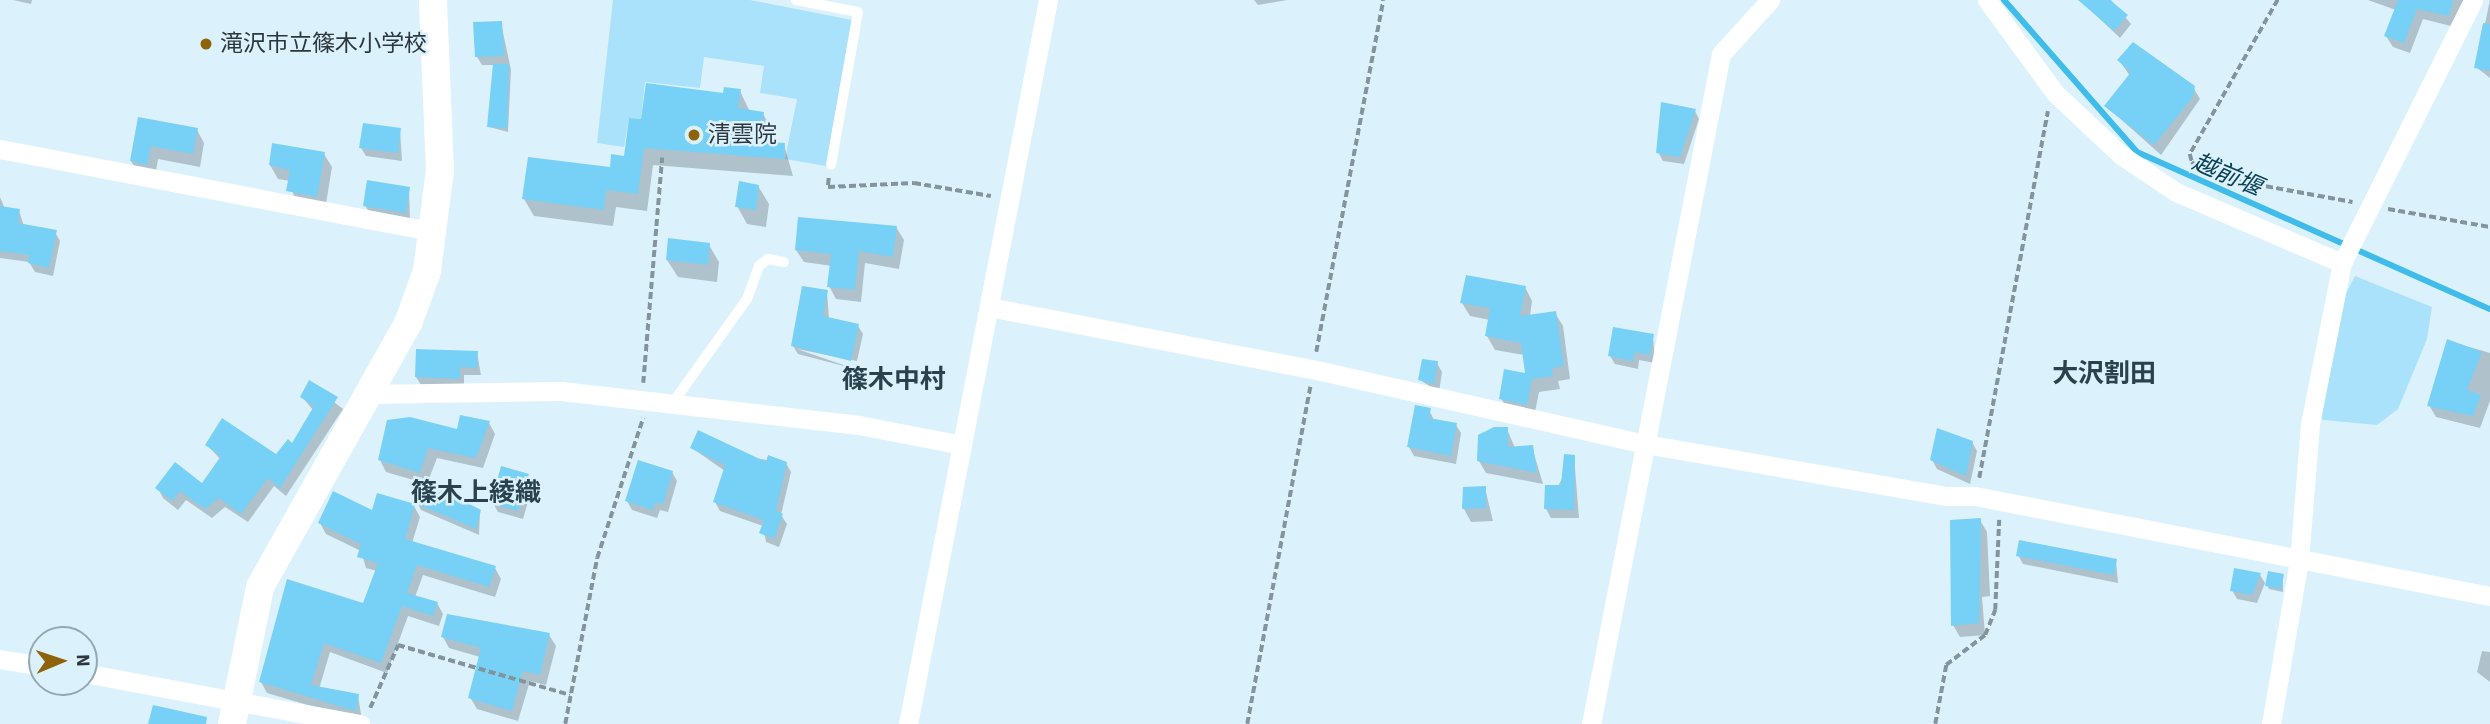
<!DOCTYPE html>
<meta charset="utf-8">
<style>
body{margin:0}
#map{position:relative;width:2490px;height:724px;overflow:hidden;background:#dbf2fd;font-family:"Source Sans 3","Noto Sans JP",sans-serif}
div>[style]{position:absolute}
[style*='--x']{left:calc(var(--x)*1px);top:calc(var(--y)*1px);width:calc(var(--w)*1px);rotate:calc(var(--a)*1deg)}
.green>*{inset:0;background:#aae1fb}
.shadow>*{inset:0;background:#0003}
.stream>*{height:6px;margin:-3px;padding:0 3px;transform-origin:3px;border-radius:3px;background:#40bceb}
.building>*{inset:0;background:#77d0f6}
.path>*{height:3.5px;margin-top:-1.75px;transform-origin:0;background:repeating-linear-gradient(90deg,#83949d 0 7px,transparent 0 10.5px)}
.lane>*{height:10px;margin:-5px;padding:0 5px;transform-origin:5px;border-radius:5px;background:#fff}
.street>*{height:19px;margin:-9.5px;padding:0 9.5px;transform-origin:9.5px;border-radius:9.5px;background:#fff}
.secondary>*{height:28px;margin:-14px;padding:0 14px;transform-origin:14px;border-radius:14px;background:#fff}
.dots>*{width:19px;height:19px;translate:-50% -50%;box-sizing:border-box;border:4px solid #dbf2fd;border-radius:50%}
span{translate:-50% -50%;white-space:nowrap;text-align:center;line-height:1.15;-webkit-text-stroke:5px #dbf2fd;paint-order:stroke}
.poi-label{font-size:23px;color:#2c373d}
.left{translate:0 -50%;text-align:left}
.water-label{font-size:24px;color:#0d4256;font-style:italic}
.quarter-label{font-size:26px;color:#29424d;font-weight:700}
.north{position:absolute;left:28px;top:626px;width:70px;height:70px;box-sizing:border-box;background:#dbf2fd;border:2px solid #95a7b0;border-radius:50%;rotate:88deg;font-size:19px;font-weight:700;line-height:28px;text-align:center;color:#2c373d}
.north::after{content:'';display:block;margin:auto;width:24px;height:32px;background:#8e630a;clip-path:polygon(50% 0,100% 100%,50% 72%,0 100%)}
</style>
<div id="map">
<div class="green">
<i style="clip-path:polygon(613px 0,750px 0,852px 20px,826px 166px,785px 159px,797px 99px,760px 93px,764px 66px,704px 57px,700px 88px,645px 82px,641px 119px,629px 118px,624px 147px,597px 143px)"></i>
<i style="clip-path:polygon(2355px 276px,2432px 307px,2427px 339px,2398px 409px,2377px 425px,2323px 420px,2318px 414px,2343px 299px)"></i>
</div>
<div class="shadow">
<i style="clip-path:polygon(13px 0,32px 0,31px 4px)"></i>
<i style="clip-path:polygon(1254px 0,1287px 0,1258px 5px)"></i>
<i style="clip-path:polygon(2111px 0,2131px 24px,2120px 38px,2082px 2px)"></i>
<i style="clip-path:polygon(2368px 0,2464px 0,2455px 27px,2423px 19px,2410px 53px,2393px 47px,2386px 36px,2396px 10px)"></i>
<i style="clip-path:polygon(2490px 0,2490px 78px,2476px 67px)"></i>
<i style="clip-path:polygon(501px 23px,511px 70px,508px 132px,489px 127px,495px 65px,482px 65px,477px 57px)"></i>
<i style="clip-path:polygon(2119px 60px,2193px 87px,2200px 99px,2161px 155px,2106px 106px,2130px 76px)"></i>
<i style="clip-path:polygon(740px 91px,750px 112px,763px 114px,773px 131px,772px 144px,784px 145px,793px 176px,653px 165px,647px 211px,616px 207px,613px 226px,534px 216px,524px 199px,611px 169px,626px 157px,643px 121px)"></i>
<i style="clip-path:polygon(1695px 111px,1699px 119px,1684px 164px,1663px 161px,1658px 152px)"></i>
<i style="clip-path:polygon(139px 119px,197px 130px,204px 143px,200px 167px,158px 159px,155px 177px,139px 174px,131px 161px)"></i>
<i style="clip-path:polygon(400px 130px,402px 161px,366px 156px,361px 148px)"></i>
<i style="clip-path:polygon(324px 154px,332px 167px,325px 210px,296px 204px,290px 181px,278px 179px,270px 165px)"></i>
<i style="clip-path:polygon(758px 186px,769px 204px,766px 227px,747px 224px,737px 206px)"></i>
<i style="clip-path:polygon(409px 189px,410px 221px,370px 214px,365px 205px)"></i>
<i style="clip-path:polygon(0 197px,5px 209px,19px 211px,24px 226px,55px 232px,60px 241px,53px 276px,35px 272px,29px 262px,0 258px)"></i>
<i style="clip-path:polygon(896px 227px,904px 240px,899px 269px,865px 263px,861px 302px,836px 299px,829px 286px,832px 266px,804px 262px,796px 250px)"></i>
<i style="clip-path:polygon(709px 245px,719px 262px,717px 282px,678px 277px,667px 260px)"></i>
<i style="clip-path:polygon(1525px 287px,1532px 301px,1530px 316px,1555px 313px,1563px 326px,1570px 379px,1558px 381px,1560px 389px,1539px 392px,1534px 417px,1509px 412px,1501px 398px,1527px 375px,1524px 355px,1495px 350px,1487px 336px,1490px 320px,1470px 316px,1462px 303px)"></i>
<i style="clip-path:polygon(827px 292px,829px 319px,858px 326px,863px 334px,857px 361px,797px 349px,855px 369px,798px 354px,793px 346px)"></i>
<i style="clip-path:polygon(1653px 336px,1655px 363px,1639px 360px,1638px 369px,1615px 364px,1610px 356px)"></i>
<i style="clip-path:polygon(2449px 341px,2490px 353px,2490px 401px,2480px 428px,2436px 417px,2429px 405px)"></i>
<i style="clip-path:polygon(477px 353px,481px 375px,464px 375px,464px 386px,421px 385px,416px 377px)"></i>
<i style="clip-path:polygon(1437px 363px,1442px 372px,1439px 392px,1420px 380px)"></i>
<i style="clip-path:polygon(310px 383px,343px 409px,286px 496px,274px 486px,248px 522px,225px 507px,212px 518px,186px 500px,178px 510px,163px 498px,158px 488px,203px 486px,221px 460px,207px 445px,276px 456px,293px 445px,313px 410px,302px 397px)"></i>
<i style="clip-path:polygon(1429px 410px,1434px 420px,1456px 425px,1461px 433px,1456px 464px,1414px 456px,1409px 447px)"></i>
<i style="clip-path:polygon(489px 423px,495px 434px,483px 468px,437px 458px,427px 484px,386px 472px,380px 460px)"></i>
<i style="clip-path:polygon(1507px 429px,1515px 448px,1532px 447px,1543px 484px,1486px 473px,1479px 461px)"></i>
<i style="clip-path:polygon(1972px 442px,1977px 451px,1970px 484px,1937px 469px,1932px 460px)"></i>
<i style="clip-path:polygon(692px 448px,786px 463px,791px 472px,781px 515px,787px 524px,779px 547px,766px 542px,763px 526px,720px 511px,715px 502px,725px 471px)"></i>
<i style="clip-path:polygon(1574px 456px,1579px 518px,1551px 518px,1546px 509px)"></i>
<i style="clip-path:polygon(672px 472px,677px 481px,668px 512px,660px 510px,657px 518px,632px 510px,627px 501px)"></i>
<i style="clip-path:polygon(528px 476px,533px 484px,523px 519px,498px 512px,493px 503px)"></i>
<i style="clip-path:polygon(436px 488px,480px 512px,479px 535px,421px 510px,417px 503px,432px 498px)"></i>
<i style="clip-path:polygon(1485px 488px,1493px 521px,1471px 522px,1464px 509px)"></i>
<i style="clip-path:polygon(414px 506px,420px 517px,412px 543px,495px 568px,501px 579px,495px 597px,423px 575px,415px 597px,437px 603px,443px 614px,439px 626px,408px 616px,387px 673px,330px 652px,319px 689px,358px 695px,362px 721px,267px 693px,261px 682px,365px 605px,377px 571px,366px 568px,361px 551px,326px 534px,320px 523px)"></i>
<i style="clip-path:polygon(1980px 520px,1987px 532px,1990px 596px,1982px 597px,1985px 635px,1960px 637px,1953px 625px)"></i>
<i style="clip-path:polygon(2018px 555px,2116px 561px,2118px 583px,2023px 564px)"></i>
<i style="clip-path:polygon(2260px 575px,2265px 583px,2257px 603px,2237px 599px,2232px 590px)"></i>
<i style="clip-path:polygon(2283px 576px,2283px 592px,2269px 589px,2267px 585px)"></i>
<i style="clip-path:polygon(549px 635px,556px 646px,546px 685px,530px 681px,518px 721px,477px 709px,470px 697px,480px 657px,449px 648px,443px 637px)"></i>
<i style="clip-path:polygon(2482px 651px,2490px 652px,2490px 682px,2477px 672px)"></i>
</div>
<div class="stream">
<i style="--x:2004;--y:0;--w:202;--a:48.8"></i>
<i style="--x:2137;--y:152;--w:386;--a:24"></i>
</div>
<div class="building">
<i style="clip-path:polygon(2078px 0,2110px 0,2128px 15px,2114px 31px)"></i>
<i style="clip-path:polygon(2398px 0,2453px 0,2449px 16px,2417px 9px,2404px 43px,2384px 36px)"></i>
<i style="clip-path:polygon(502px 21px,504px 56px,475px 57px,473px 22px)"></i>
<i style="clip-path:polygon(2483px 23px,2490px 24px,2490px 71px,2474px 68px)"></i>
<i style="clip-path:polygon(2133px 42px,2195px 86px,2193px 97px,2154px 145px,2104px 106px,2131px 72px,2117px 60px)"></i>
<i style="clip-path:polygon(493px 64px,509px 64px,507px 128px,487px 127px)"></i>
<i style="clip-path:polygon(646px 83px,723px 93px,724px 87px,741px 89px,738px 108px,764px 112px,760px 141px,785px 143px,784px 159px,644px 148px,638px 194px,606px 190px,604px 210px,522px 199px,528px 157px,610px 167px,611px 154px,624px 156px,629px 118px,641px 119px)"></i>
<i style="clip-path:polygon(1661px 102px,1696px 109px,1680px 157px,1656px 153px)"></i>
<i style="clip-path:polygon(138px 117px,198px 128px,193px 154px,151px 146px,147px 165px,130px 161px)"></i>
<i style="clip-path:polygon(363px 123px,401px 128px,398px 153px,359px 148px)"></i>
<i style="clip-path:polygon(272px 143px,325px 152px,317px 197px,286px 191px,290px 170px,269px 165px)"></i>
<i style="clip-path:polygon(367px 180px,410px 187px,406px 213px,363px 206px)"></i>
<i style="clip-path:polygon(739px 181px,759px 185px,756px 210px,735px 207px)"></i>
<i style="clip-path:polygon(0 206px,20px 209px,18px 223px,57px 230px,49px 268px,28px 263px,29px 255px,0 251px)"></i>
<i style="clip-path:polygon(798px 217px,897px 226px,893px 257px,859px 251px,855px 290px,827px 287px,831px 254px,795px 250px)"></i>
<i style="clip-path:polygon(668px 238px,710px 243px,708px 265px,666px 260px)"></i>
<i style="clip-path:polygon(1466px 275px,1526px 286px,1520px 316px,1556px 311px,1564px 366px,1552px 368px,1553px 376px,1532px 379px,1527px 405px,1499px 399px,1504px 369px,1525px 373px,1521px 343px,1485px 336px,1490px 308px,1460px 303px)"></i>
<i style="clip-path:polygon(802px 286px,828px 290px,823px 316px,859px 324px,851px 361px,791px 346px)"></i>
<i style="clip-path:polygon(1613px 327px,1654px 334px,1650px 355px,1635px 352px,1633px 361px,1608px 356px)"></i>
<i style="clip-path:polygon(2447px 339px,2482px 352px,2467px 390px,2481px 395px,2473px 416px,2427px 406px)"></i>
<i style="clip-path:polygon(416px 349px,478px 351px,477px 368px,460px 367px,460px 379px,415px 377px)"></i>
<i style="clip-path:polygon(1422px 359px,1438px 361px,1434px 384px,1418px 380px)"></i>
<i style="clip-path:polygon(309px 380px,338px 397px,280px 488px,268px 478px,241px 514px,219px 498px,205px 509px,180px 491px,172px 501px,155px 488px,175px 462px,202px 483px,221px 456px,205px 445px,222px 418px,276px 454px,288px 439px,292px 443px,314px 406px,300px 397px)"></i>
<i style="clip-path:polygon(1415px 405px,1431px 408px,1429px 418px,1457px 423px,1451px 456px,1407px 447px)"></i>
<i style="clip-path:polygon(460px 415px,490px 421px,476px 458px,428px 448px,420px 473px,378px 460px,387px 420px,410px 417px,457px 429px)"></i>
<i style="clip-path:polygon(1494px 427px,1508px 427px,1508px 447px,1533px 445px,1537px 473px,1477px 461px,1478px 435px)"></i>
<i style="clip-path:polygon(1937px 428px,1973px 441px,1966px 476px,1930px 460px)"></i>
<i style="clip-path:polygon(698px 430px,766px 462px,768px 455px,787px 462px,776px 511px,783px 514px,774px 539px,759px 533px,764px 520px,713px 502px,725px 465px,690px 448px)"></i>
<i style="clip-path:polygon(1564px 454px,1575px 455px,1574px 510px,1544px 509px,1545px 485px,1561px 485px)"></i>
<i style="clip-path:polygon(638px 460px,673px 471px,663px 504px,655px 502px,653px 510px,625px 501px)"></i>
<i style="clip-path:polygon(501px 466px,529px 474px,518px 511px,491px 503px)"></i>
<i style="clip-path:polygon(435px 486px,481px 510px,476px 529px,415px 503px,419px 493px,431px 496px)"></i>
<i style="clip-path:polygon(1486px 486px,1486px 508px,1462px 509px,1463px 487px)"></i>
<i style="clip-path:polygon(333px 491px,372px 510px,377px 493px,415px 504px,405px 539px,496px 566px,489px 587px,417px 565px,407px 593px,438px 602px,433px 616px,402px 606px,381px 663px,324px 643px,311px 685px,359px 694px,356px 711px,259px 682px,287px 579px,363px 603px,378px 563px,357px 557px,361px 544px,318px 523px)"></i>
<i style="clip-path:polygon(1981px 518px,1979px 623px,1951px 626px,1950px 520px)"></i>
<i style="clip-path:polygon(2019px 540px,2117px 559px,2114px 575px,2016px 556px)"></i>
<i style="clip-path:polygon(2234px 568px,2261px 573px,2252px 595px,2230px 591px)"></i>
<i style="clip-path:polygon(2268px 571px,2284px 574px,2281px 589px,2265px 586px)"></i>
<i style="clip-path:polygon(447px 614px,550px 633px,540px 675px,523px 671px,512px 711px,468px 698px,481px 648px,441px 637px)"></i>
<i style="clip-path:polygon(153px 705px,207px 717px,206px 724px,148px 724px)"></i>
</div>
<div class="path">
<i style="--x:2278;--y:0;--w:177;--a:119.7"></i>
<i style="--x:2190;--y:154;--w:8;--a:76"></i>
<i style="--x:2192;--y:162;--w:18;--a:47"></i>
<i style="--x:2204;--y:175;--w:151;--a:10.3"></i>
<i style="--x:829;--y:178;--w:9;--a:96"></i>
<i style="--x:828;--y:187;--w:86;--a:-2.7"></i>
<i style="--x:914;--y:183;--w:78;--a:9.6"></i>
<i style="--x:2388;--y:209;--w:104;--a:10"></i>
<i style="--x:1316;--y:352;--w:358;--a:-79.2"></i>
<i style="--x:643;--y:383;--w:226;--a:-85.2"></i>
<i style="--x:1979;--y:478;--w:373;--a:-79.4"></i>
<i style="--x:370;--y:708;--w:69;--a:-66"></i>
<i style="--x:398;--y:645;--w:179;--a:16.2"></i>
<i style="--x:565;--y:724;--w:169;--a:-79.1"></i>
<i style="--x:597;--y:558;--w:147;--a:-71.8"></i>
<i style="--x:1247;--y:724;--w:343;--a:-79.4"></i>
<i style="--x:1935;--y:724;--w:60;--a:-79.4"></i>
<i style="--x:1946;--y:665;--w:49;--a:-37.6"></i>
<i style="--x:1985;--y:635;--w:27;--a:-68"></i>
<i style="--x:1995;--y:610;--w:90;--a:-87.5"></i>
</div>
<div class="lane">
<i style="--x:796;--y:0;--w:63;--a:11"></i>
<i style="--x:858;--y:12;--w:155;--a:100"></i>
<i style="--x:674;--y:401;--w:125;--a:-54.4"></i>
<i style="--x:747;--y:299;--w:35;--a:-70"></i>
<i style="--x:759;--y:266;--w:11;--a:-38"></i>
<i style="--x:768;--y:259;--w:16;--a:11"></i>
</div>
<div class="street">
<i style="--x:1987;--y:0;--w:115;--a:53.8"></i>
<i style="--x:2055;--y:93;--w:91;--a:43.2"></i>
<i style="--x:2121;--y:155;--w:66;--a:33.9"></i>
<i style="--x:2176;--y:192;--w:181;--a:23.2"></i>
<i style="--x:0;--y:149;--w:443;--a:10.8"></i>
<i style="--x:989;--y:307;--w:338;--a:10.9"></i>
<i style="--x:1321;--y:371;--w:332;--a:12.7"></i>
<i style="--x:1645;--y:444;--w:305;--a:9.8"></i>
<i style="--x:1946;--y:496;--w:29;--a:0"></i>
<i style="--x:1975;--y:496;--w:525;--a:10.99"></i>
<i style="--x:366;--y:394;--w:195;--a:-0.9"></i>
<i style="--x:561;--y:391;--w:300;--a:6.5"></i>
<i style="--x:859;--y:425;--w:105;--a:11"></i>
<i style="--x:0;--y:659;--w:43;--a:9.5"></i>
<i style="--x:84;--y:673;--w:281;--a:10.5"></i>
<i style="--x:908;--y:724;--w:737;--a:-79.06"></i>
<i style="--x:1591;--y:724;--w:682;--a:-79.02"></i>
<i style="--x:1721;--y:54;--w:73;--a:-47.8"></i>
<i style="--x:2271;--y:724;--w:165;--a:-80.3"></i>
<i style="--x:2299;--y:561;--w:137;--a:-85.4"></i>
<i style="--x:2310;--y:424;--w:164;--a:-78.8"></i>
<i style="--x:2342;--y:263;--w:294;--a:-63.5"></i>
</div>
<div class="secondary">
<i style="--x:232;--y:724;--w:140;--a:-78.4"></i>
<i style="--x:260;--y:587;--w:305;--a:-60.7"></i>
<i style="--x:409;--y:321;--w:53;--a:-70.2"></i>
<i style="--x:427;--y:271;--w:102;--a:-82.7"></i>
<i style="--x:440;--y:170;--w:170;--a:-92.4"></i>
</div>
<div class="dots">
<i style="left:206px;top:44px;background:#8e630a"></i>
<i style="left:694px;top:135px;background:#8e630a"></i>
</div>
<div class="poi-label">
<span class="left" style="left:220px;top:44px">滝沢市立篠木小学校</span>
<span class="left" style="left:708px;top:135px">清雲院</span>
</div>
<div class="water-label">
<span style="left:2227px;top:175px;rotate:23deg">越前堰</span>
</div>
<div class="quarter-label">
<span style="left:2104px;top:374px">大沢割田</span>
<span style="left:894px;top:380px">篠木中村</span>
<span style="left:476px;top:493px">篠木上綾織</span>
</div>
<div class="north">N</div>
</div>
